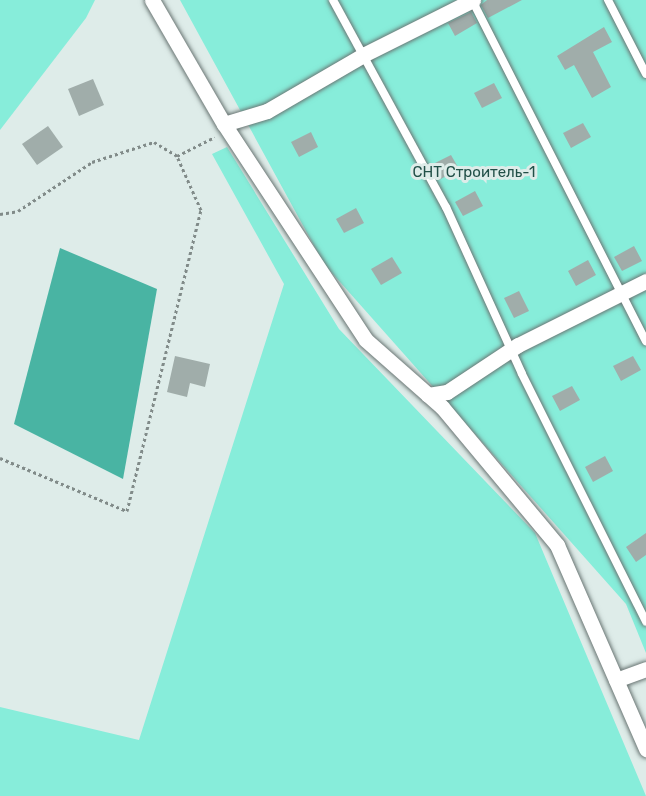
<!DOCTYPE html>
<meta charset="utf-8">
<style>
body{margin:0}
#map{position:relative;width:646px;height:796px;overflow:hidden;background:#deece9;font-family:Rubik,sans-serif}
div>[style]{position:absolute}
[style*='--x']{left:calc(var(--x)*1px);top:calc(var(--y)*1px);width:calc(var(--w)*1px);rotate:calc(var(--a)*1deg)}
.green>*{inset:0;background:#87edda}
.water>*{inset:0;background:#49b4a3}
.building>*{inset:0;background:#a0adaa}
.path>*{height:3px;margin-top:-1.5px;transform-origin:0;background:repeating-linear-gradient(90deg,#818b89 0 3px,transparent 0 6px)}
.roads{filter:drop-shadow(0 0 2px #6a7674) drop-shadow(0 0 2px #6a7674)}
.service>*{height:8px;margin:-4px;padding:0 4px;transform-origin:4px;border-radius:4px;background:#fff}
.minor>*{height:15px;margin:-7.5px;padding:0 7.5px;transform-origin:7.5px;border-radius:7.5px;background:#fff}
span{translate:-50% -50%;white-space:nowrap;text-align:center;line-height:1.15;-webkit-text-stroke:6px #deece9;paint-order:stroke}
.park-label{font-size:15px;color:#225048}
</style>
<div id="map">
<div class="green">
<i style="clip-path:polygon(0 0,95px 0,86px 18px,0 130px)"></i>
<i style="clip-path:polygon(180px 0,646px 0,646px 653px,626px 604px,324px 264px)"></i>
<i style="clip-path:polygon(227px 147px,339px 329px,535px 533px,646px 796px,0 796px,0 707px,139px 740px,284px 284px,212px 154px)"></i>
</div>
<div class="water">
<i style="clip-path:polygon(60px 248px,157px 289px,123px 479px,14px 424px)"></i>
</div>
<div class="building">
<i style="clip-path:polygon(487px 0,522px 0,488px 18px,481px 5px)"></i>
<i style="clip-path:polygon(471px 12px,477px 23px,455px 36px,448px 23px)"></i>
<i style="clip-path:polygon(604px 27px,612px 42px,593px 52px,611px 87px,592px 98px,574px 65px,565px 70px,557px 56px)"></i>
<i style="clip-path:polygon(93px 79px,104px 105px,79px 116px,68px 89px)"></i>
<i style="clip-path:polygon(494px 83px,502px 98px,482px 108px,474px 93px)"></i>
<i style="clip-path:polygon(583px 123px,591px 137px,571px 148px,563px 133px)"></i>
<i style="clip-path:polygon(48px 126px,63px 147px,37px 165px,22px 144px)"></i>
<i style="clip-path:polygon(311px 132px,318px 147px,299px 157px,291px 142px)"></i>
<i style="clip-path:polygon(451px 155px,459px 169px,439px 180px,431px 165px)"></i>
<i style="clip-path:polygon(475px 191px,483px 206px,463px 216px,455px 202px)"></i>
<i style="clip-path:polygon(356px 208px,364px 223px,344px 233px,336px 219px)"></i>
<i style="clip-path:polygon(634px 246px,642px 261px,622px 271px,614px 257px)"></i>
<i style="clip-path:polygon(392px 257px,402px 273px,381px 285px,371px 269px)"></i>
<i style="clip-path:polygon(588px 260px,596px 275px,576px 286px,568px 271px)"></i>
<i style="clip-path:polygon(519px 291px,529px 311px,514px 318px,504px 298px)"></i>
<i style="clip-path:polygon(175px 356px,210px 364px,205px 387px,190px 383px,187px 397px,167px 392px)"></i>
<i style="clip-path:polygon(633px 356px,641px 370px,621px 381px,613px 366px)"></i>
<i style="clip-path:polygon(572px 386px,580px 400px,560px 411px,552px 396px)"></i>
<i style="clip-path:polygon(605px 456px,613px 471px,593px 482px,585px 467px)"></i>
<i style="clip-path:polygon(646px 533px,646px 555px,636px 562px,626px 547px)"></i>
</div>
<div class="path">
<i style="--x:0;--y:214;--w:18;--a:-9"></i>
<i style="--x:18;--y:211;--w:89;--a:-33.5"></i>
<i style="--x:92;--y:162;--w:65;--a:-17.9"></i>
<i style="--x:154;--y:142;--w:27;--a:31"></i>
<i style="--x:177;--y:156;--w:42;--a:-26.6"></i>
<i style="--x:0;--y:458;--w:138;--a:22.7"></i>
<i style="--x:127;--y:511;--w:310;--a:-76.2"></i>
<i style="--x:201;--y:210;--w:59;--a:-114"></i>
</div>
<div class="roads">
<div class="service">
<i style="--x:333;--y:0;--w:236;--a:61.4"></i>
<i style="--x:446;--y:207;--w:183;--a:65.5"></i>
<i style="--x:522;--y:374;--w:277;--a:63.4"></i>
<i style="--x:472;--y:0;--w:383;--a:63"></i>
<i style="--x:608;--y:0;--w:83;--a:62.8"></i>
</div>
<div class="minor">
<i style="--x:152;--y:0;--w:143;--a:59.9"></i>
<i style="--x:224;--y:124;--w:258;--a:56.7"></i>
<i style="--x:366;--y:340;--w:101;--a:41.4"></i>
<i style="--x:442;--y:407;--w:180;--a:50.2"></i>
<i style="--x:557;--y:545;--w:223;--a:66.4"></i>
<i style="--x:224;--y:124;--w:45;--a:-16.8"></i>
<i style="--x:267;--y:111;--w:113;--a:-30.2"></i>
<i style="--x:365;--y:54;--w:121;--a:-26.6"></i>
<i style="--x:428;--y:395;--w:19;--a:-9"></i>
<i style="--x:447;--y:392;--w:85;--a:-33.5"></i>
<i style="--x:518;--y:345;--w:143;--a:-26.6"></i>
<i style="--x:616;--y:680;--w:32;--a:-20"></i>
</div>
</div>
<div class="park-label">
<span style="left:474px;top:173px">СНТ Строитель-1</span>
</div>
</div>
